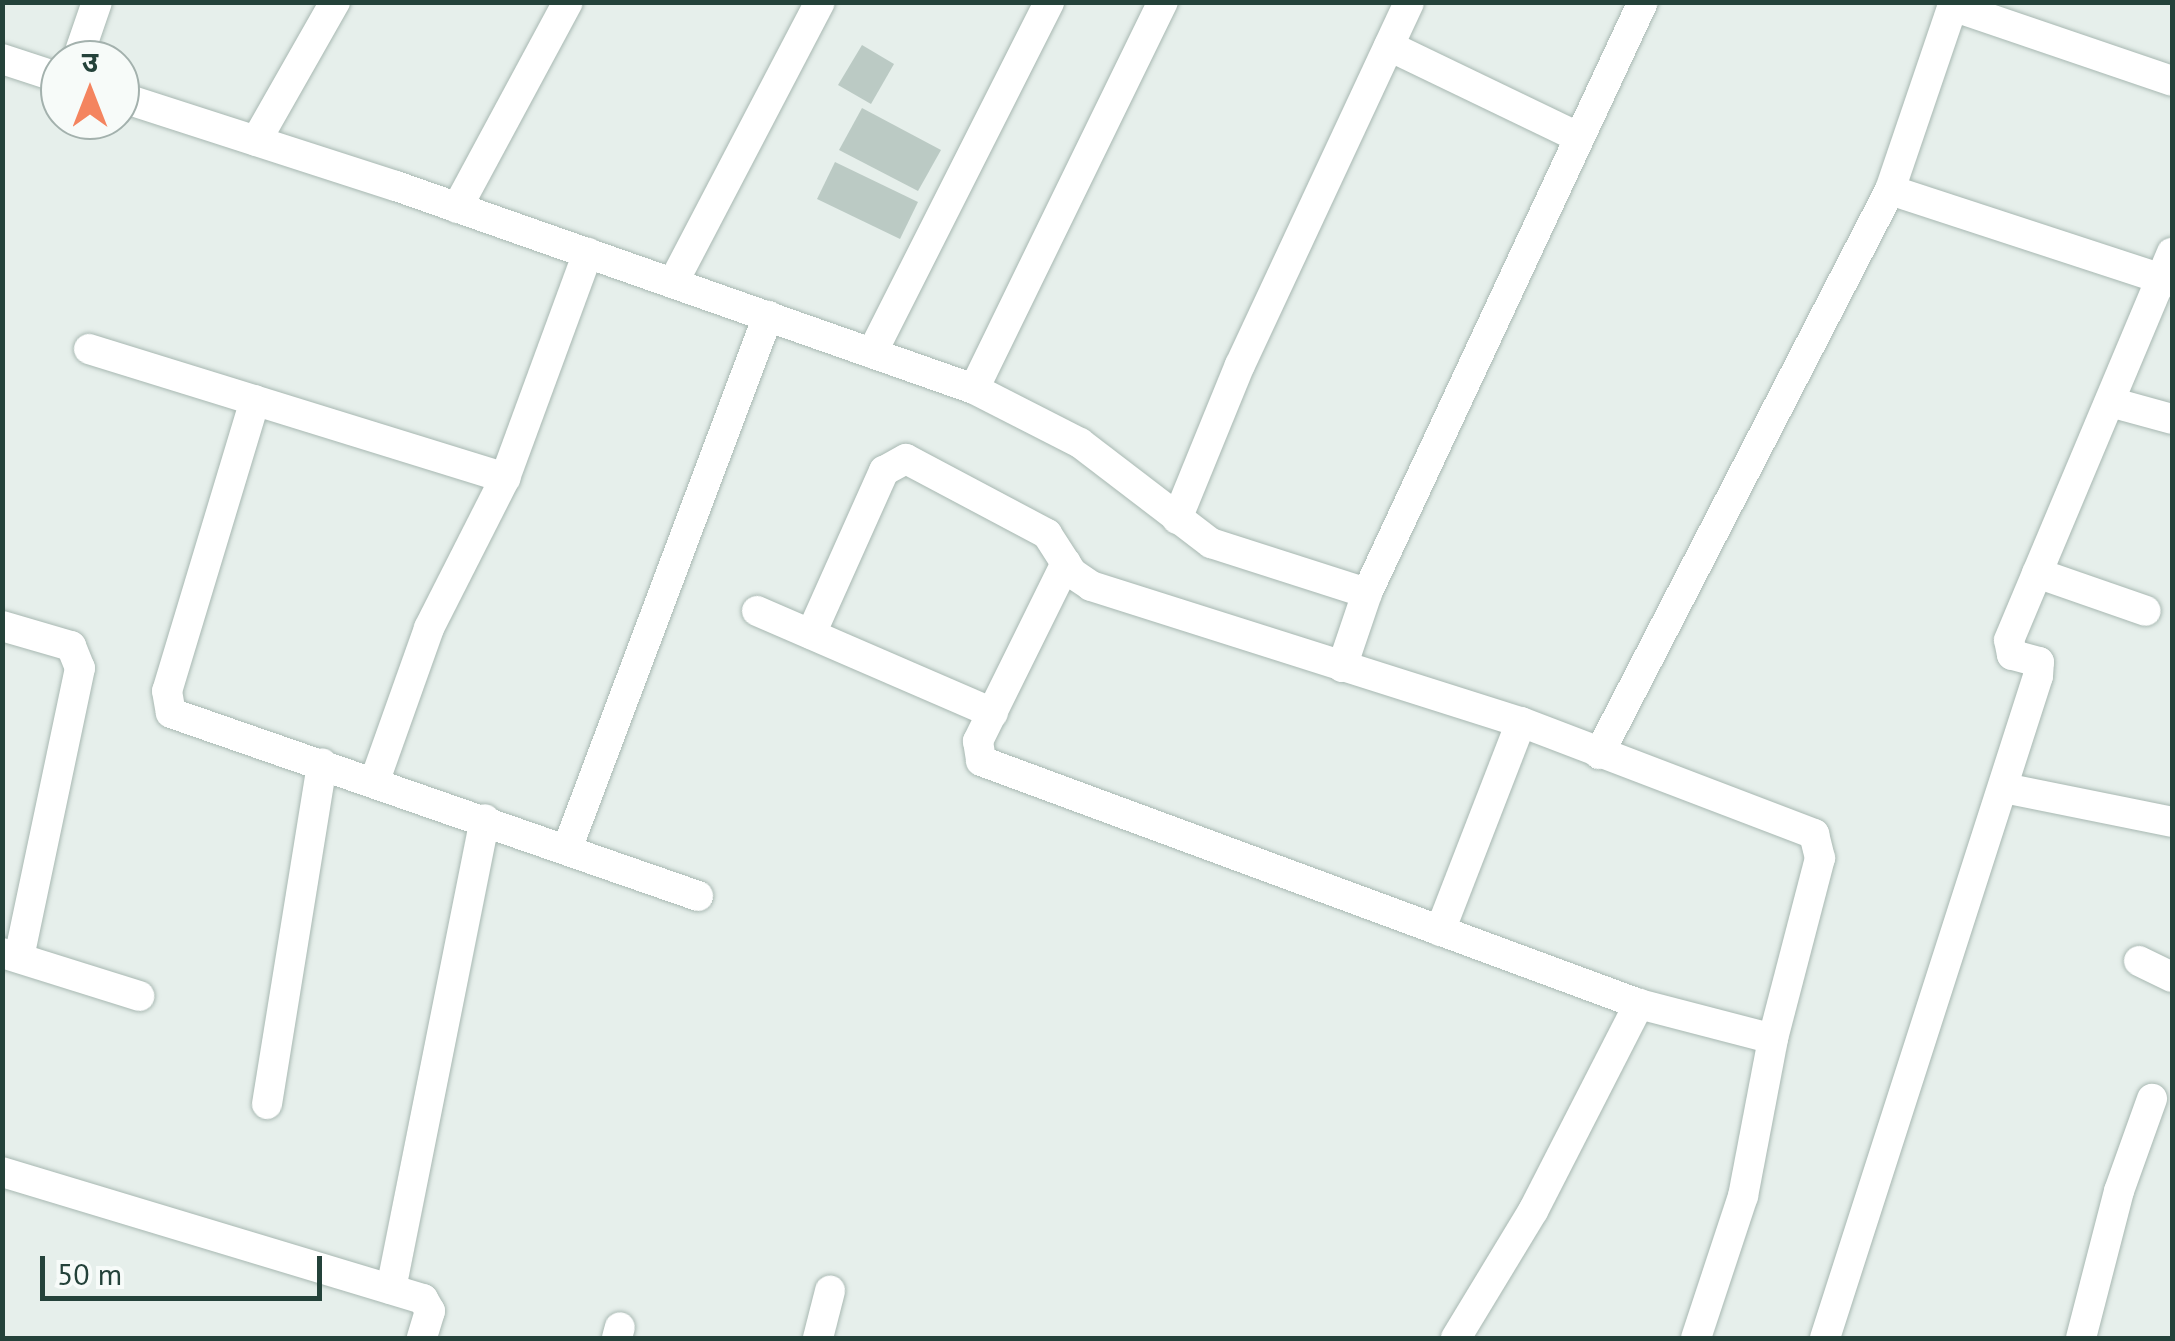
<!DOCTYPE html>
<meta charset="utf-8">
<style>
body{margin:0}
#map{position:relative;width:2175px;height:1341px;overflow:hidden;background:#e6efeb;font-family:"PT Sans","Noto Sans Devanagari",sans-serif}
div>[style]{position:absolute}
[style*='--x']{left:calc(var(--x)*1px);top:calc(var(--y)*1px);width:calc(var(--w)*1px);rotate:calc(var(--a)*1deg)}
.building>*{inset:0;background:#bbcac4}
.roads{filter:drop-shadow(0 0 2px #a8b8b2) drop-shadow(0 0 2px #a8b8b2)}
.minor>*{height:30px;margin:-15px;padding:0 15px;transform-origin:15px;border-radius:15px;background:#fff}
span{translate:-50% -50%;white-space:nowrap;text-align:center;line-height:1.15;-webkit-text-stroke:8px #f7fbf9;paint-order:stroke}
.frame{position:absolute;inset:0;border:5px solid #24423a;pointer-events:none}
.north{position:absolute;left:40px;top:40px;width:100px;height:100px;box-sizing:border-box;background:#f7fbf9;border:2px solid #a3b1ad;border-radius:50%;rotate:0deg;font-size:28px;font-weight:700;line-height:40px;text-align:center;color:#24423a}
.north::after{content:'';display:block;margin:auto;width:35px;height:45px;background:#f4845f;clip-path:polygon(50% 0,100% 100%,50% 72%,0 100%)}
.scale{position:absolute;left:40px;top:1256px;width:282px;height:45px;box-sizing:border-box;border:5px solid #24423a;border-top:0;padding-left:12px;font-size:30px;line-height:35px;white-space:nowrap;color:#24423a;-webkit-text-stroke:8px #f7fbf9;paint-order:stroke}
</style>
<div id="map">
<div class="building">
<i style="clip-path:polygon(862px 45px,894px 64px,871px 104px,838px 85px)"></i>
<i style="clip-path:polygon(862px 108px,941px 150px,918px 191px,839px 150px)"></i>
<i style="clip-path:polygon(835px 162px,918px 202px,900px 239px,817px 199px)"></i>
</div>
<div class="roads">
<div class="minor">
<i style="--x:1952;--y:6;--w:232;--a:18.8"></i>
<i style="--x:1389;--y:46;--w:208;--a:25.7"></i>
<i style="--x:2;--y:59;--w:61;--a:18.1"></i>
<i style="--x:77;--y:60;--w:61;--a:-71"></i>
<i style="--x:120;--y:97;--w:290;--a:17.9"></i>
<i style="--x:396;--y:186;--w:613;--a:19.35"></i>
<i style="--x:974;--y:389;--w:119;--a:27"></i>
<i style="--x:1080;--y:443;--w:165;--a:37.4"></i>
<i style="--x:1211;--y:543;--w:164;--a:17.8"></i>
<i style="--x:256;--y:141;--w:160;--a:-60.4"></i>
<i style="--x:1890;--y:190;--w:297;--a:18.1"></i>
<i style="--x:457;--y:208;--w:234;--a:-61.7"></i>
<i style="--x:673;--y:283;--w:317;--a:-62.4"></i>
<i style="--x:89;--y:349;--w:436;--a:17.2"></i>
<i style="--x:872;--y:353;--w:393;--a:-63.2"></i>
<i style="--x:974;--y:389;--w:431;--a:-64"></i>
<i style="--x:255;--y:400;--w:304;--a:106.8"></i>
<i style="--x:167;--y:691;--w:22;--a:80"></i>
<i style="--x:171;--y:713;--w:558;--a:19.15"></i>
<i style="--x:2110;--y:402;--w:64;--a:15.3"></i>
<i style="--x:1177;--y:519;--w:166;--a:-67.8"></i>
<i style="--x:1240;--y:365;--w:400;--a:-65"></i>
<i style="--x:1066;--y:563;--w:199;--a:116.3"></i>
<i style="--x:978;--y:741;--w:20;--a:81"></i>
<i style="--x:981;--y:761;--w:701;--a:20.27"></i>
<i style="--x:1639;--y:1004;--w:138;--a:14.6"></i>
<i style="--x:2037;--y:573;--w:115;--a:19.2"></i>
<i style="--x:757;--y:611;--w:257;--a:23.4"></i>
<i style="--x:2;--y:626;--w:72;--a:16.2"></i>
<i style="--x:71;--y:646;--w:24;--a:68"></i>
<i style="--x:80;--y:668;--w:296;--a:101.9"></i>
<i style="--x:811;--y:634;--w:179;--a:-65.9"></i>
<i style="--x:884;--y:471;--w:25;--a:-29"></i>
<i style="--x:906;--y:459;--w:160;--a:28"></i>
<i style="--x:1047;--y:534;--w:46;--a:57.3"></i>
<i style="--x:1072;--y:573;--w:23;--a:34"></i>
<i style="--x:1091;--y:586;--w:451;--a:17.6"></i>
<i style="--x:1521;--y:722;--w:314;--a:20.9"></i>
<i style="--x:1814;--y:834;--w:25;--a:76"></i>
<i style="--x:1820;--y:858;--w:187;--a:104.6"></i>
<i style="--x:1773;--y:1039;--w:160;--a:100.8"></i>
<i style="--x:1743;--y:1196;--w:150;--a:108.3"></i>
<i style="--x:1342;--y:667;--w:78;--a:-71.3"></i>
<i style="--x:1367;--y:593;--w:652;--a:-64.97"></i>
<i style="--x:1599;--y:754;--w:635;--a:-62.71"></i>
<i style="--x:1890;--y:190;--w:199;--a:-71.2"></i>
<i style="--x:375;--y:780;--w:161;--a:-70.4"></i>
<i style="--x:429;--y:628;--w:168;--a:-63.1"></i>
<i style="--x:505;--y:478;--w:240;--a:-69.8"></i>
<i style="--x:2004;--y:788;--w:171;--a:11.4"></i>
<i style="--x:567;--y:849;--w:570;--a:-69.34"></i>
<i style="--x:1440;--y:931;--w:224;--a:-68.8"></i>
<i style="--x:2;--y:953;--w:144;--a:17.4"></i>
<i style="--x:2139;--y:961;--w:37;--a:26"></i>
<i style="--x:267;--y:1104;--w:345;--a:-80.8"></i>
<i style="--x:2;--y:1172;--w:440;--a:16.8"></i>
<i style="--x:423;--y:1299;--w:14;--a:60"></i>
<i style="--x:430;--y:1311;--w:28;--a:107"></i>
<i style="--x:391;--y:1289;--w:479;--a:-78.7"></i>
<i style="--x:617;--y:1338;--w:11;--a:-75"></i>
<i style="--x:818;--y:1338;--w:49;--a:-75.7"></i>
<i style="--x:1456;--y:1338;--w:149;--a:-58.8"></i>
<i style="--x:1533;--y:1211;--w:233;--a:-62.9"></i>
<i style="--x:1825;--y:1338;--w:695;--a:-72.16"></i>
<i style="--x:2038;--y:676;--w:14;--a:-86"></i>
<i style="--x:2039;--y:662;--w:28;--a:-165"></i>
<i style="--x:2012;--y:655;--w:15;--a:-101"></i>
<i style="--x:2009;--y:640;--w:420;--a:-67.2"></i>
<i style="--x:2081;--y:1338;--w:152;--a:-75.5"></i>
<i style="--x:2119;--y:1191;--w:98;--a:-70.3"></i>
</div>
</div>
<div class="frame"></div>
<div class="north">उ</div>
<div class="scale">50 m</div>
</div>
